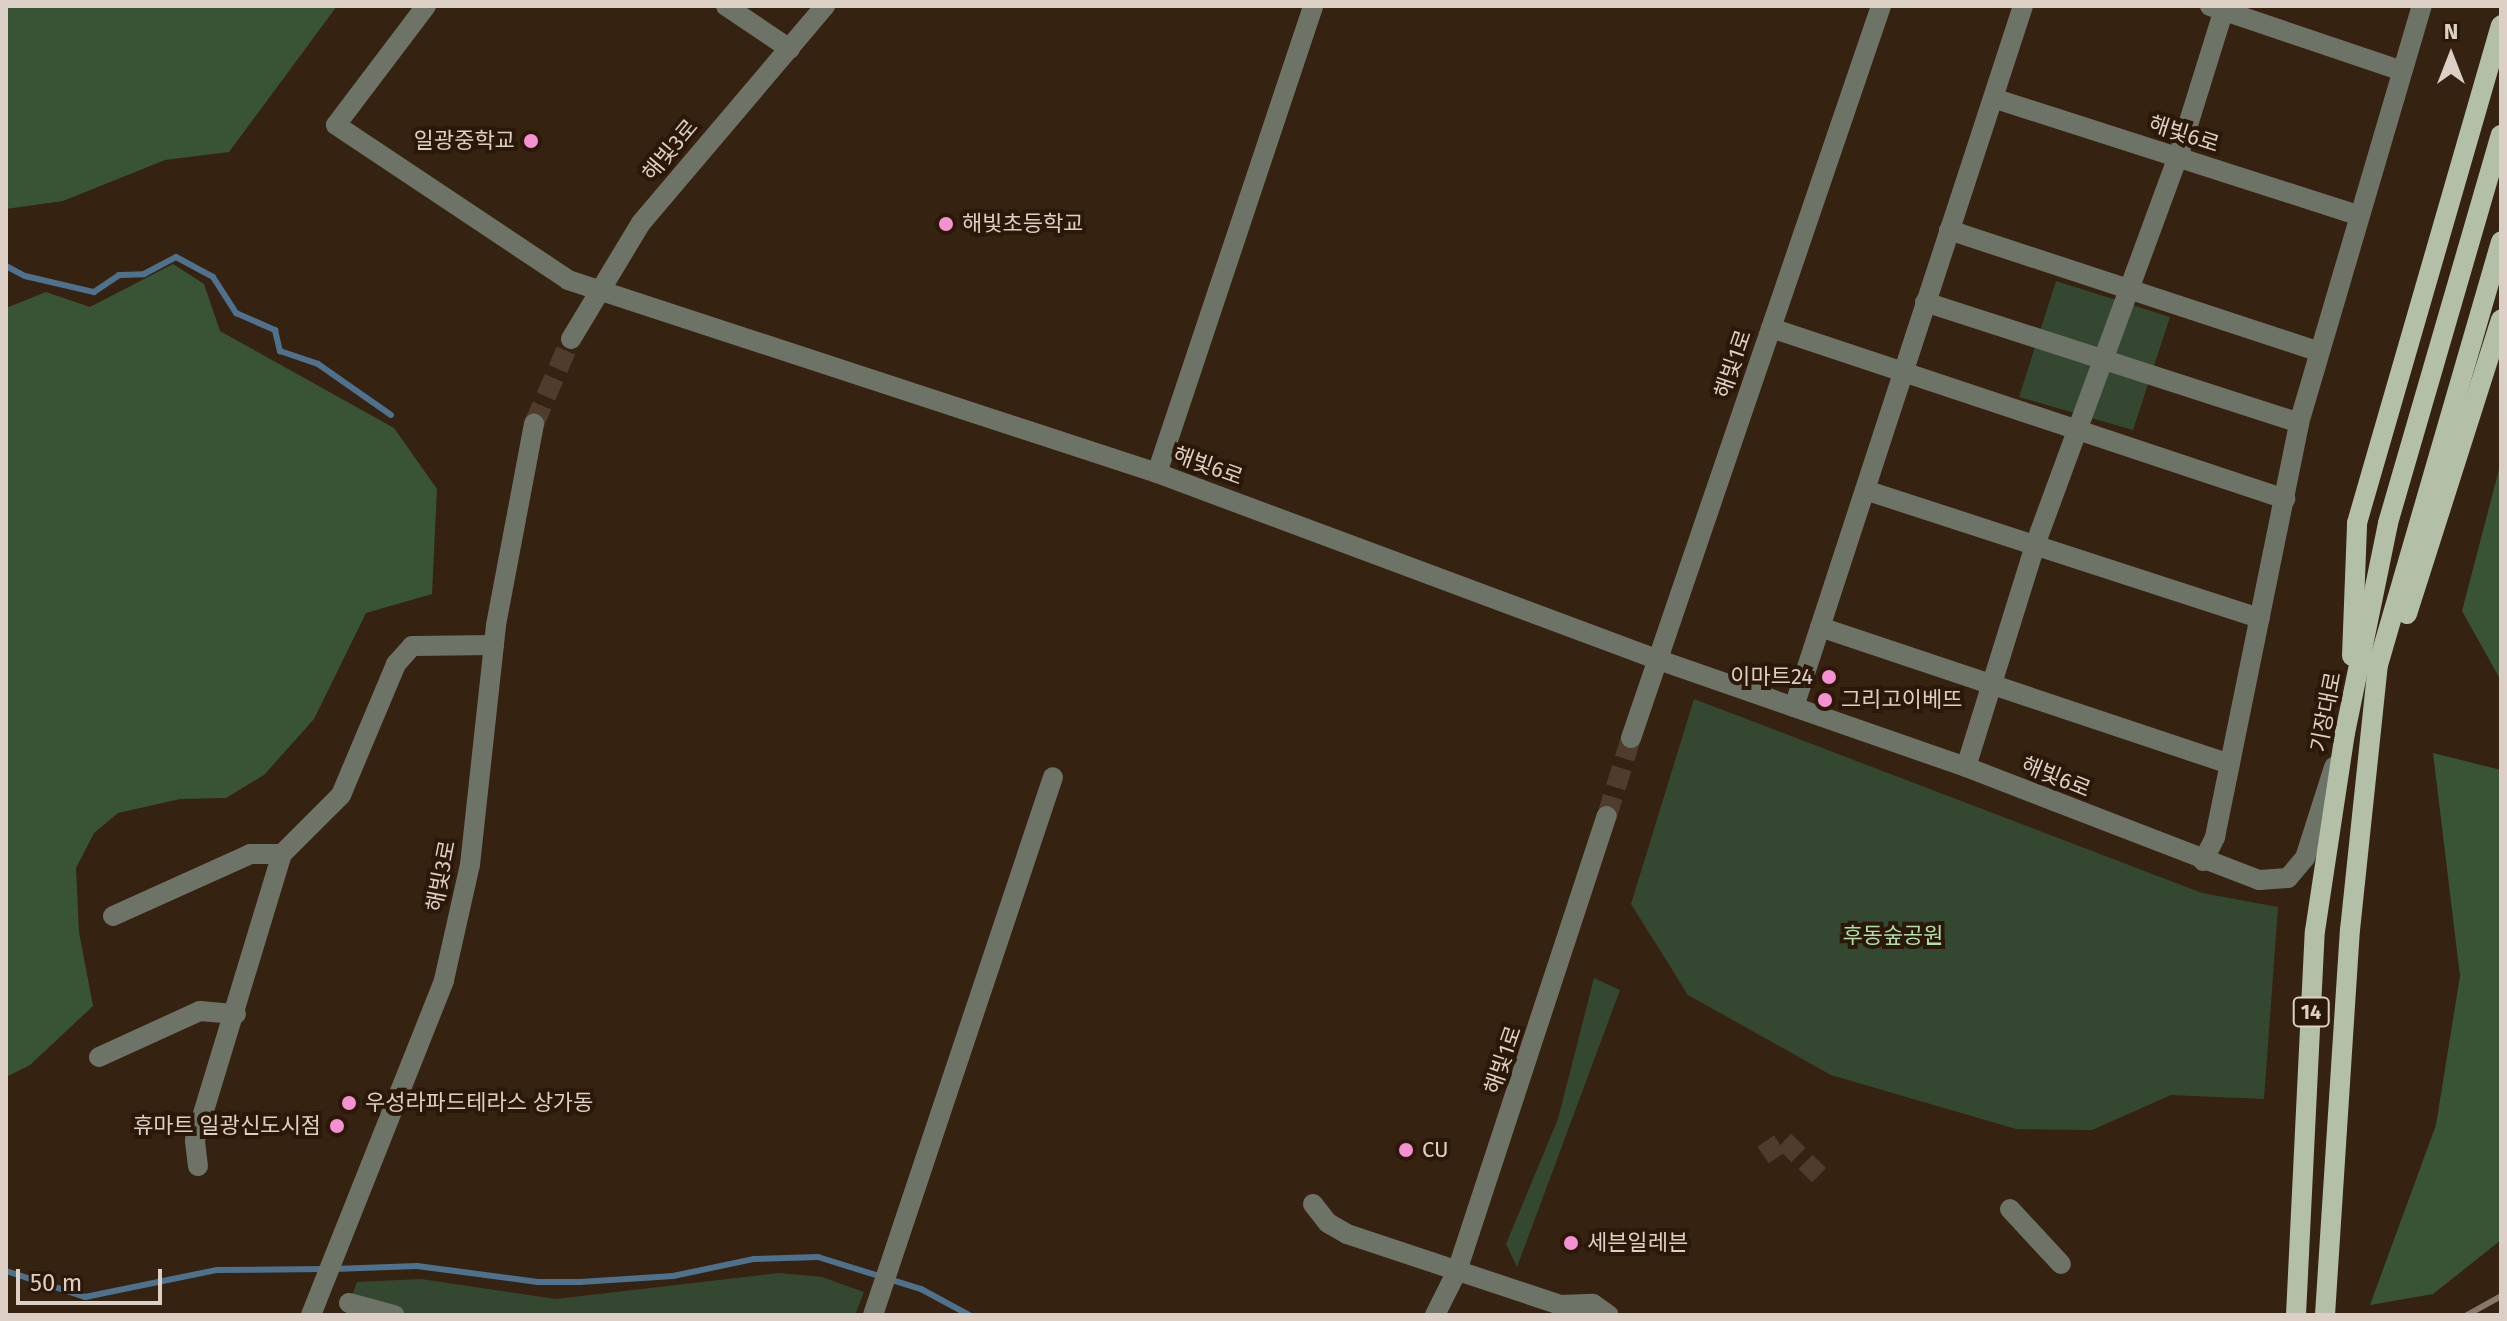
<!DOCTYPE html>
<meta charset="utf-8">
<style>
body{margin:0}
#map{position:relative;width:2507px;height:1321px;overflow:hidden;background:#362211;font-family:"Fira Sans","Noto Sans KR",sans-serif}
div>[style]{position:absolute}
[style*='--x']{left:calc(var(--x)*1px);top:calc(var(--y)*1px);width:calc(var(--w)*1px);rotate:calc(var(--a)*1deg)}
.green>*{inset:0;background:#344831}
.forest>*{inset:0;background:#395435}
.stream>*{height:6px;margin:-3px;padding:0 3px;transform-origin:3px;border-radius:3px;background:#4e718e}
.minor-tunnel>*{height:20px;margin-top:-10px;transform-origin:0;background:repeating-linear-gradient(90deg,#4f3c2c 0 20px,transparent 0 30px)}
.minor>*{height:20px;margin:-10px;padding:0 10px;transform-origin:10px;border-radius:10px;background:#6d7367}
.major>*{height:20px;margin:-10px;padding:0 10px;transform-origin:10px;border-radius:10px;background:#b4bfa8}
.rail>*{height:6px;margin:-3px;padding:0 3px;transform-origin:3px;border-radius:3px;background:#88776a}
.dots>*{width:22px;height:22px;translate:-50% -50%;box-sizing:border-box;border:4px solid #2b1808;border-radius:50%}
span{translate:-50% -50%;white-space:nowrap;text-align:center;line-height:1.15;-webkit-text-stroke:8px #2b1808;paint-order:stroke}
.shield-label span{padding:2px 6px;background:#2b1808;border:2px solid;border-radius:6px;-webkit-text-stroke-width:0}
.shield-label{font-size:20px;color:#dccfc5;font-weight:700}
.street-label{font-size:22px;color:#dccfc5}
.poi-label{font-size:22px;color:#dccfc5}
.right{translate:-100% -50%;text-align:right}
.left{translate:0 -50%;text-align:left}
.park-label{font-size:22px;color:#afdfa8}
.frame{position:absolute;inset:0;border:8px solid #dccfc5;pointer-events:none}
.north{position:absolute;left:2411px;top:16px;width:80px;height:80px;-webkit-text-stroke:6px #2b1808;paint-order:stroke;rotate:0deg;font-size:22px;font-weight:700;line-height:32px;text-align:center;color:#dccfc5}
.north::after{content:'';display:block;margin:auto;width:28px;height:36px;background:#dccfc5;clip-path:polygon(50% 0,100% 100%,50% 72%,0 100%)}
.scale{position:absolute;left:16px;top:1269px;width:146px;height:36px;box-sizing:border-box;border:4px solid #dccfc5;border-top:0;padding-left:10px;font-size:24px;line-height:28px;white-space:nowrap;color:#dccfc5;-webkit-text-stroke:6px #2b1808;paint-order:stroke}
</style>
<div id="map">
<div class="green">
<i style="clip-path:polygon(2056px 281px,2170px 317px,2133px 430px,2019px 397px)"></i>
<i style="clip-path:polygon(1694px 699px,2202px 893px,2278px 907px,2264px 1099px,2171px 1095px,2092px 1130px,2016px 1129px,1831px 1075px,1688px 995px,1631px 904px)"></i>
<i style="clip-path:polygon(1594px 978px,1620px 990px,1517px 1267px,1506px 1244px,1558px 1119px)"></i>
<i style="clip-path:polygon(779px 1273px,822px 1277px,864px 1292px,855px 1315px,345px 1315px,357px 1282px,421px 1279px,556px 1299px)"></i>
</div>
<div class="forest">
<i style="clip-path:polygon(6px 6px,337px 6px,229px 152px,165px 160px,63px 201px,6px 209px)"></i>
<i style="clip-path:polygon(173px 264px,204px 284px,220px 331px,394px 428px,437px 489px,432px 594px,366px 613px,314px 719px,264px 775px,226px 798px,180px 799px,118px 813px,94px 833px,76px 868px,79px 932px,93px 1006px,30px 1065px,6px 1077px,6px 308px,46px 292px,90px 307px)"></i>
<i style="clip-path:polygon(2501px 462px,2501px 677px,2499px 677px,2462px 611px)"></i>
<i style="clip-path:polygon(2433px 753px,2501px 770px,2501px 1240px,2433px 1294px,2370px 1305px,2436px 1125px,2460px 976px)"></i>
</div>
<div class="stream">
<i style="--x:6;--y:266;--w:21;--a:28"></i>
<i style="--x:25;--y:276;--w:71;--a:13.1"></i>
<i style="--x:94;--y:292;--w:30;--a:-34"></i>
<i style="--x:119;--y:275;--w:25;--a:-2"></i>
<i style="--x:144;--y:274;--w:36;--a:-28"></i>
<i style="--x:176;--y:257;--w:42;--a:28.4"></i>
<i style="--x:213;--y:277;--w:43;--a:57.4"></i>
<i style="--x:236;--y:313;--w:43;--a:23.6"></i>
<i style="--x:275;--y:330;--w:22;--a:77"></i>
<i style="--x:280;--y:351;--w:40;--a:18.9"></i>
<i style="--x:318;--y:364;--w:89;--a:34.9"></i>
<i style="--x:334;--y:1269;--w:83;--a:-2.1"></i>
<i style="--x:417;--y:1266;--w:122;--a:7.5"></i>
<i style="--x:538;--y:1282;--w:42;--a:0"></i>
<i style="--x:580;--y:1282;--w:93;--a:-3.7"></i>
<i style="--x:673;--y:1276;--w:83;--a:-11.9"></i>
<i style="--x:754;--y:1259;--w:64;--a:-1.8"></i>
<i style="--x:818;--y:1257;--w:108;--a:17.3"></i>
<i style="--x:921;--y:1289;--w:55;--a:28.4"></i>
<i style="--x:6;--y:1271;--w:83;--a:18.2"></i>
<i style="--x:85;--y:1297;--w:135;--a:-11.6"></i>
<i style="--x:217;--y:1270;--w:106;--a:-0.5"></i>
</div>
<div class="minor-tunnel">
<i style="--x:534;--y:424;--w:93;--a:-66.5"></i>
<i style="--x:1607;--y:816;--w:82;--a:-72.9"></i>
<i style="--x:1763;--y:1155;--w:25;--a:-34"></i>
<i style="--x:1784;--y:1141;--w:49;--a:44.2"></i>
</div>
<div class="minor">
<i style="--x:426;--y:6;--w:149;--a:127.1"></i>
<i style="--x:336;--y:125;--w:279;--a:33.7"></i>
<i style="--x:568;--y:280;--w:620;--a:18.14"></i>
<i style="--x:1157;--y:473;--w:533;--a:20.44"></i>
<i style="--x:1656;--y:659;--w:328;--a:19.2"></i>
<i style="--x:1966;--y:767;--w:314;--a:21.1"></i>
<i style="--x:2259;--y:880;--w:29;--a:-4"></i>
<i style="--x:2288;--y:878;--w:26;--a:-50"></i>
<i style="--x:2305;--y:858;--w:96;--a:-72.3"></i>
<i style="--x:726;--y:6;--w:77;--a:33.9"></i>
<i style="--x:2210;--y:6;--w:203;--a:18.7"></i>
<i style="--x:1996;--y:99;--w:379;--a:17.8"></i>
<i style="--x:1949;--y:230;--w:388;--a:18.2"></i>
<i style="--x:1925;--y:302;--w:393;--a:17.9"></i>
<i style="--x:1771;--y:328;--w:542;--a:18.4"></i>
<i style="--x:571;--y:339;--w:135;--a:-58.9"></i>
<i style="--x:641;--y:223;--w:285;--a:-49.7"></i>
<i style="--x:1157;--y:473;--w:492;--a:-71.5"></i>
<i style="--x:1865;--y:490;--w:415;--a:18"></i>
<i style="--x:1820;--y:627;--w:432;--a:18.5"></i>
<i style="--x:1794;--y:707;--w:737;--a:-71.91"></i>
<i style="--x:1631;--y:738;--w:774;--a:-71.14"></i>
<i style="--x:1966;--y:767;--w:232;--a:-72.7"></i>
<i style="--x:2035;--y:545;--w:414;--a:-69.8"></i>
<i style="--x:2178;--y:157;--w:158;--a:-72.7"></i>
<i style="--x:2203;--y:861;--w:27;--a:-63"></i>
<i style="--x:2215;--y:837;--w:422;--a:-78.5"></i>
<i style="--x:2299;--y:423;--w:435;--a:-73.6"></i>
<i style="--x:113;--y:916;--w:150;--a:-24.3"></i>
<i style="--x:250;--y:854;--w:32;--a:0"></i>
<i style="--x:99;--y:1057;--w:111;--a:-24.5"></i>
<i style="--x:200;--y:1011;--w:36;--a:5"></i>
<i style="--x:198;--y:1166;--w:26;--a:-97"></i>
<i style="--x:195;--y:1140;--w:299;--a:-73.1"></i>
<i style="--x:282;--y:854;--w:83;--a:-45"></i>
<i style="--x:341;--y:795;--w:142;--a:-67.2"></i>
<i style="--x:396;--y:664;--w:24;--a:-48"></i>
<i style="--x:412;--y:646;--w:82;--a:-0.7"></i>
<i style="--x:1313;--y:1204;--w:24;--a:52"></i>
<i style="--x:1328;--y:1223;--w:22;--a:30"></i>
<i style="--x:1347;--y:1234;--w:225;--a:18.4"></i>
<i style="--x:1560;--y:1305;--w:16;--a:40"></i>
<i style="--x:2010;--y:1209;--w:75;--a:47.2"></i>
<i style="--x:349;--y:1303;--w:47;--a:14.9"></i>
<i style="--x:1560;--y:1305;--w:33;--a:-2"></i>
<i style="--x:1593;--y:1304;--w:19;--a:35"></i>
<i style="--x:311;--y:1315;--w:360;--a:-68.3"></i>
<i style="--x:444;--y:980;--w:118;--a:-77.3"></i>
<i style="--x:470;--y:865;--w:241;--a:-83.8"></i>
<i style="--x:496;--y:625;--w:205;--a:-79.3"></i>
<i style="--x:873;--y:1315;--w:567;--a:-71.5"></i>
<i style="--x:1435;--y:1315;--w:49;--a:-63.4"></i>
<i style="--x:1457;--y:1271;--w:479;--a:-71.8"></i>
</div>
<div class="major">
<i style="--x:2407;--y:614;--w:309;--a:-72.3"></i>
<i style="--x:2352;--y:656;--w:133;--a:-87.8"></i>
<i style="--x:2357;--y:523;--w:518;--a:-73.87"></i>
<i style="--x:2296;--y:1315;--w:384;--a:-87.2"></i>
<i style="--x:2315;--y:931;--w:200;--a:-81.4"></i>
<i style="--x:2345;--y:733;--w:214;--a:-78.4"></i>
<i style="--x:2388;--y:523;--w:404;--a:-73.8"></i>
<i style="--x:2325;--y:1315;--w:386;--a:-86.3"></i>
<i style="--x:2350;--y:930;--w:266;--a:-84"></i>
<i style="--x:2378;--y:665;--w:441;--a:-73.8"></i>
</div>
<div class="rail">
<i style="--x:2467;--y:1315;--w:39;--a:-29"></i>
</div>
<div class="dots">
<i style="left:531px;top:141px;background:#f591d2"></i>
<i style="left:946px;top:224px;background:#f591d2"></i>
<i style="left:1829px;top:677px;background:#f591d2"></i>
<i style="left:1825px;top:700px;background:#f591d2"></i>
<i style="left:349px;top:1103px;background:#f591d2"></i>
<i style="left:337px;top:1126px;background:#f591d2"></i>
<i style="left:1406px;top:1150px;background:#f591d2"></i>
<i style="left:1571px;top:1243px;background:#f591d2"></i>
</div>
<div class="shield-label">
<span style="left:2311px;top:1012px">14</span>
</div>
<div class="street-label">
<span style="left:2184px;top:134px;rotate:18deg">해빛6로</span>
<span style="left:670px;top:150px;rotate:-50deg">해빛3로</span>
<span style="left:1733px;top:364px;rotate:-71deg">해빛1로</span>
<span style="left:1208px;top:466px;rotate:20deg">해빛6로</span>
<span style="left:2326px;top:712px;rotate:-79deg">기장대로</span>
<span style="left:2056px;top:777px;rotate:22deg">해빛6로</span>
<span style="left:441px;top:876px;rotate:-79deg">해빛3로</span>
<span style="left:1503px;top:1060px;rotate:-71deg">해빛1로</span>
</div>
<div class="poi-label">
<span class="right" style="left:515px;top:141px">일광중학교</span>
<span class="left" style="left:962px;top:224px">해빛초등학교</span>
<span class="right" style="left:1813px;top:677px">이마트24</span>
<span class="left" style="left:1841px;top:700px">그리고이베뜨</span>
<span class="left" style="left:365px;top:1103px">우성라파드테라스 상가동</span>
<span class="right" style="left:321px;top:1126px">휴마트 일광신도시점</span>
<span class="left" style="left:1422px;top:1150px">CU</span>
<span class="left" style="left:1587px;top:1243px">세븐일레븐</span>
</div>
<div class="park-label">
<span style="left:1893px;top:936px">후동숲공원</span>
</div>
<div class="frame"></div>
<div class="north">N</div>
<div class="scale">50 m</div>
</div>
